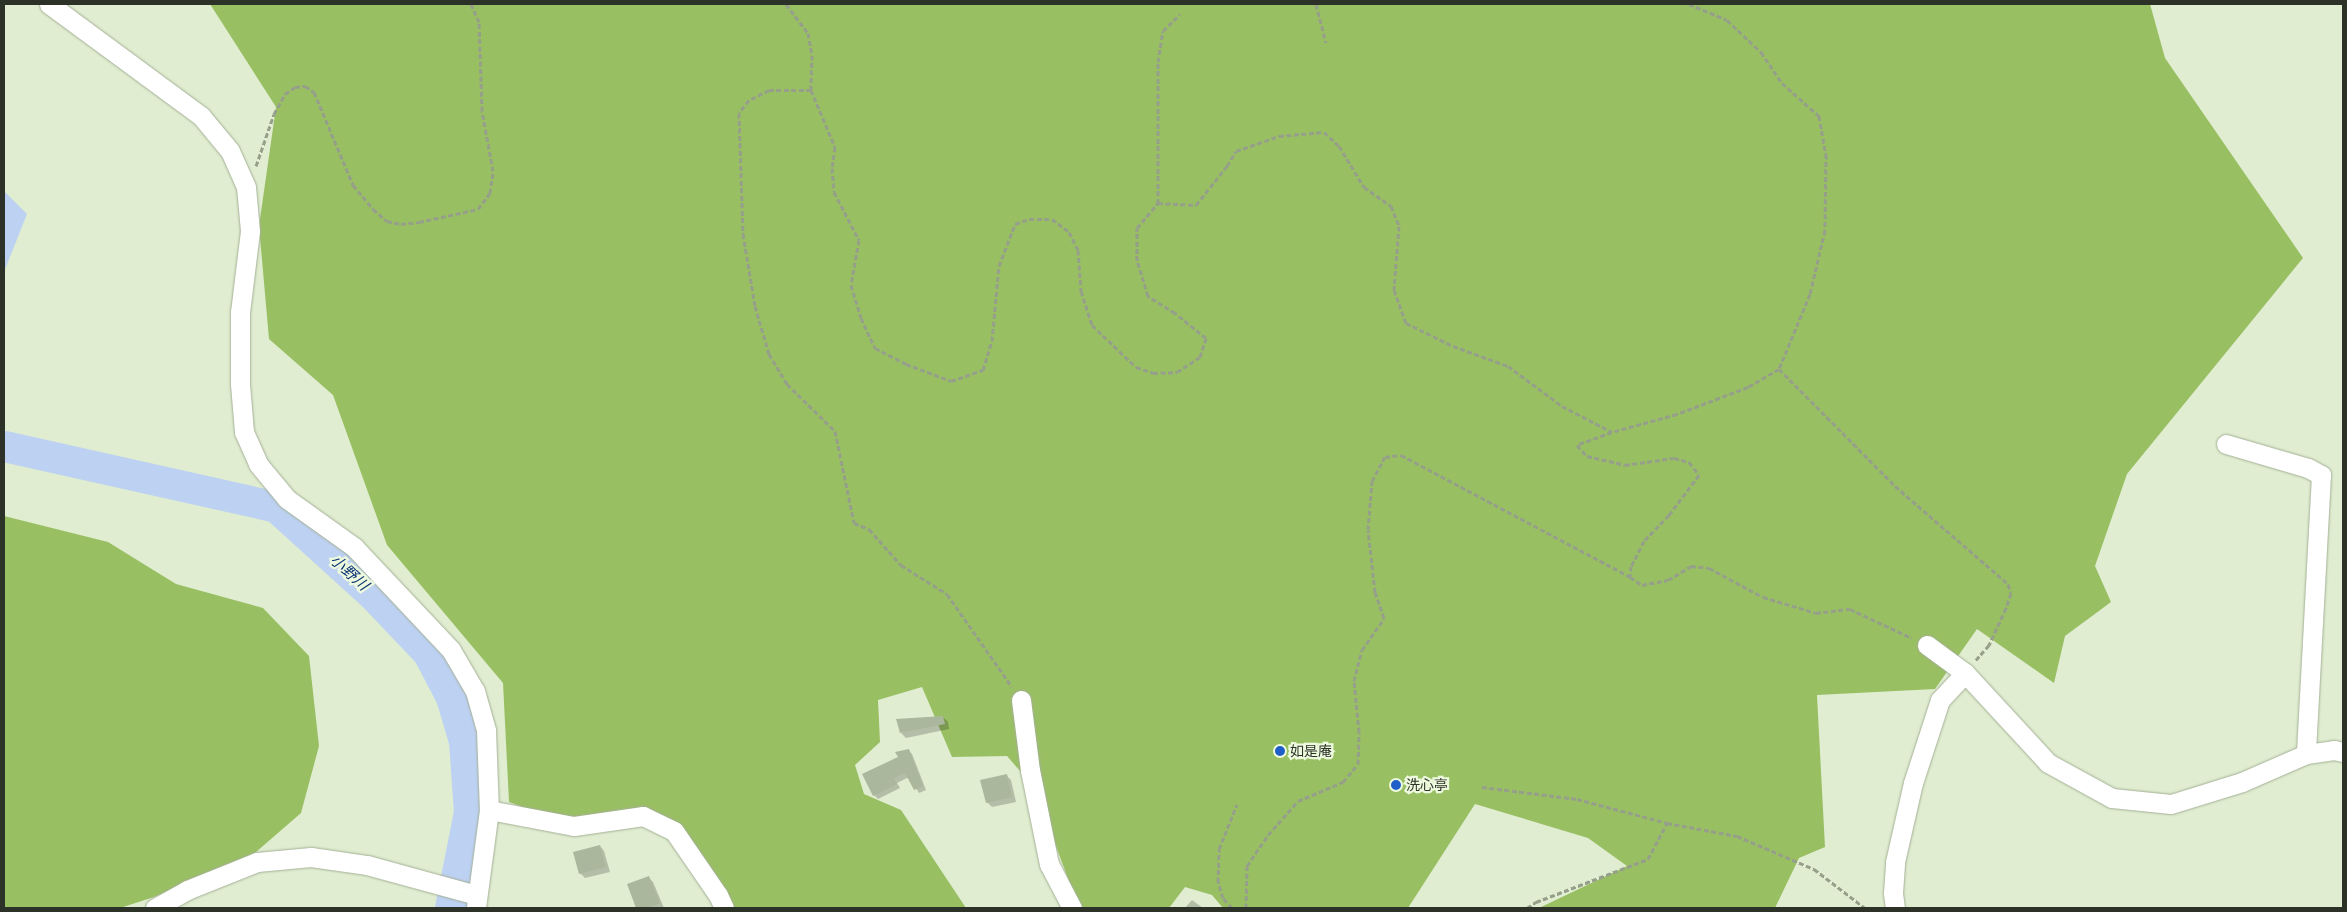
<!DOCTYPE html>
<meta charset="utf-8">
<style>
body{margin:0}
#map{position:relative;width:2347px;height:912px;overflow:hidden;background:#e0edd1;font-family:Cabin,"Noto Sans JP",sans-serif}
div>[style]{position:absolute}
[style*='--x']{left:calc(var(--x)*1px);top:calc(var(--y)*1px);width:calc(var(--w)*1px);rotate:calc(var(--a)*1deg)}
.forest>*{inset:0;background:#99bf63}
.water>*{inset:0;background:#bdd1f2}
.shadow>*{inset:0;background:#0003}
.river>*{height:31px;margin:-15.5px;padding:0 15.5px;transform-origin:15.5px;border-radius:15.5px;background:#bdd1f2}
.building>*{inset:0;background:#abb79c}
.path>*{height:3px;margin-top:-1.5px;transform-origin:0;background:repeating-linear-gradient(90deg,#959f8a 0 5px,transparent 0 7.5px)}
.roads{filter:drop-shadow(0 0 1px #a4b096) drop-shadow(0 0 1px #a4b096)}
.minor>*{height:19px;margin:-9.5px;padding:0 9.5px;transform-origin:9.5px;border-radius:9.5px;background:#fff}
.dots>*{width:14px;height:14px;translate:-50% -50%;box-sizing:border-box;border:2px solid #edfade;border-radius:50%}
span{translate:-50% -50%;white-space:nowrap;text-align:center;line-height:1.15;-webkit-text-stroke:4.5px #edfade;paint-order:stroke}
.poi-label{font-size:14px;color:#2d3228}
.left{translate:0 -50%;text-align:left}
.water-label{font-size:15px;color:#0a3276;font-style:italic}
.frame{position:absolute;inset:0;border:5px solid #2d3228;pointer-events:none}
</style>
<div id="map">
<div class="forest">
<i style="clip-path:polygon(210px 4px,2150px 4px,2165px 58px,2303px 258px,2127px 474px,2095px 566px,2111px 602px,2065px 636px,2054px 683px,1977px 629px,1935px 689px,1817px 695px,1825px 847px,1799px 858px,1775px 908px,1539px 908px,1627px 866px,1588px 838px,1475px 804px,1408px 908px,1223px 908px,1212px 895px,1185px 887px,1169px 908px,1079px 908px,1034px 787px,1007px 756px,952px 757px,922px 687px,878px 700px,880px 742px,855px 765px,864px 794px,901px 810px,966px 908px,721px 908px,674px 831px,644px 809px,574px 826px,509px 802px,503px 683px,387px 545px,333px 395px,269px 339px,259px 226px,276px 107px)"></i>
<i style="clip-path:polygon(4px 516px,108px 542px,176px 584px,263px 608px,309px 656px,319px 746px,301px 813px,256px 852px,154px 897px,120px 908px,4px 908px)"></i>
</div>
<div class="water">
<i style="clip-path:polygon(4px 191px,27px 214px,4px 272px)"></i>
</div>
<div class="shadow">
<i style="clip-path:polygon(943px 717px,948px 722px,949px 729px,906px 738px,901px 733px)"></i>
<i style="clip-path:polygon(908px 750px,912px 754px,926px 790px,919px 793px,909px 777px,897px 783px,900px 788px,878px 799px,874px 795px,900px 758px)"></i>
<i style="clip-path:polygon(1006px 775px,1011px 780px,1016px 802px,992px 807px,987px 802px)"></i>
<i style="clip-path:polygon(600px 846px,604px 851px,610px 872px,585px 878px,580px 873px)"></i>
<i style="clip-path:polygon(648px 877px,653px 882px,664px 908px,638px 908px,629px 885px)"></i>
<i style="clip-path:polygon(1192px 900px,1203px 908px,1185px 908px)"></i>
</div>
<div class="river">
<i style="--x:4;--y:446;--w:279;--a:12.6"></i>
<i style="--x:276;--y:507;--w:132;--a:42.2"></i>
<i style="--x:374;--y:596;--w:79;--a:46.5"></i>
<i style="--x:428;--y:653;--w:50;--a:62.4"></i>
<i style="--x:451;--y:697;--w:46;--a:73.5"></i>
<i style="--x:464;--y:741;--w:71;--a:86"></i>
<i style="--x:469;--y:812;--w:98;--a:101.2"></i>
</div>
<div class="building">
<i style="clip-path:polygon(943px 716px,945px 724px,900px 733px,896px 719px)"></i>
<i style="clip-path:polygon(909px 749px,923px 786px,914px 790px,905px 773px,894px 778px,897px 784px,873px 796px,862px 774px,898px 757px,895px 752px)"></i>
<i style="clip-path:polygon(1007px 774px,1012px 797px,986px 803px,980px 780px)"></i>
<i style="clip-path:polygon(600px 845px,606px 867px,579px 874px,573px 852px)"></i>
<i style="clip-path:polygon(649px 876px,660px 903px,647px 908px,636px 908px,627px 884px)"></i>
</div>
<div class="path">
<i style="--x:786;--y:4;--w:36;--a:53"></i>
<i style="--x:808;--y:33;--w:22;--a:80"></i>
<i style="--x:812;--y:55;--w:35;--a:92"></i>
<i style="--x:811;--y:90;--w:62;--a:67.2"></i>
<i style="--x:835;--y:147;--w:21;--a:98"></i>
<i style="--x:832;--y:168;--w:24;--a:85"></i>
<i style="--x:834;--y:192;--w:54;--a:62.5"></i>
<i style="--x:859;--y:240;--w:46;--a:100.1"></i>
<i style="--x:851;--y:285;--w:34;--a:73"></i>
<i style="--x:861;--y:318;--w:33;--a:65"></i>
<i style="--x:875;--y:348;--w:35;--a:27"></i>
<i style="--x:906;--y:364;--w:48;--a:20.7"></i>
<i style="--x:951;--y:381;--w:34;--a:-19"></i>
<i style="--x:983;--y:370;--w:30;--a:-73"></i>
<i style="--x:992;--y:341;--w:75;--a:-84.7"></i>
<i style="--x:999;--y:266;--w:45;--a:-69.1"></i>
<i style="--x:1015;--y:224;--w:15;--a:-20"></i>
<i style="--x:1029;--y:219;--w:23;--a:0"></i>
<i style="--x:1052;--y:219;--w:21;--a:37"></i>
<i style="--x:1069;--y:232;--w:20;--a:63"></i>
<i style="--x:1078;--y:250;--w:41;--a:85.8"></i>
<i style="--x:1081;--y:291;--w:36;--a:72"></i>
<i style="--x:1092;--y:325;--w:61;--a:43.7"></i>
<i style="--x:1136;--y:367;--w:18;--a:19"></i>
<i style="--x:1153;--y:373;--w:24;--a:-2"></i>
<i style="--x:1177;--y:372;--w:27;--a:-33"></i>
<i style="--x:1200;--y:357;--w:20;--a:-72"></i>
<i style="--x:1206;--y:338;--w:40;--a:-141"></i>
<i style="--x:1175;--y:313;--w:32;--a:-148"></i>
<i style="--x:1148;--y:296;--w:37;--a:-107"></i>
<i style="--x:1137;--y:261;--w:33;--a:-90"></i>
<i style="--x:1137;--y:228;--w:33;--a:-50"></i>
<i style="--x:1158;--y:203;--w:141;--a:-90"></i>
<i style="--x:1158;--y:62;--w:31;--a:-81"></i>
<i style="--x:1163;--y:31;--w:24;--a:-45"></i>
<i style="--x:1316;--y:4;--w:40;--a:75.6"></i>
<i style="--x:1689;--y:4;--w:41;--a:22.8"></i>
<i style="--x:1727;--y:20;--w:47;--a:43.3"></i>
<i style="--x:1761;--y:52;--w:37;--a:56"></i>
<i style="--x:1782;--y:83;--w:50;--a:41.7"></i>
<i style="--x:1819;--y:116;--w:39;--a:80"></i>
<i style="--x:1826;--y:154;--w:76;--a:90.8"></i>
<i style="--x:1825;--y:230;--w:66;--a:103.2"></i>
<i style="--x:1810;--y:294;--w:81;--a:112.5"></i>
<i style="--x:1779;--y:369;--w:36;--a:150"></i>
<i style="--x:1748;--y:387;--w:76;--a:159.2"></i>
<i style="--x:1677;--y:414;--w:67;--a:164.5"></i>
<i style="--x:1612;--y:432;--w:37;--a:160"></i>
<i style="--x:1577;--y:445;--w:15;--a:48"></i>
<i style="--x:1587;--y:456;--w:39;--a:13"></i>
<i style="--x:1625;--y:465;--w:49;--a:-8.1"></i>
<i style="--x:1674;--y:458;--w:16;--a:15"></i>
<i style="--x:1689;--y:462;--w:16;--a:52"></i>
<i style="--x:1699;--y:475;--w:50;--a:126.9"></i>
<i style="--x:1669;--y:515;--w:36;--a:134"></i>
<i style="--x:1644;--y:541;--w:28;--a:117"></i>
<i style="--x:1631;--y:566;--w:11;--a:95"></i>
<i style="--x:1630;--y:577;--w:14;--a:34"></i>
<i style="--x:1642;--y:585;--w:26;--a:-11"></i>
<i style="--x:1668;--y:580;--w:27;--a:-31"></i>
<i style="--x:1691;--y:566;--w:18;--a:6"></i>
<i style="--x:1709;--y:568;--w:61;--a:28.2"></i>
<i style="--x:1763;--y:597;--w:55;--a:16.8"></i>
<i style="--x:1816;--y:613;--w:34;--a:-7"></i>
<i style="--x:1850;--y:609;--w:68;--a:25.1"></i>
<i style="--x:811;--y:90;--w:42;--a:180"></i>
<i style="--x:769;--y:90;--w:22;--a:153"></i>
<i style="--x:749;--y:100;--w:16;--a:128"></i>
<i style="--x:739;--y:113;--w:121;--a:88.1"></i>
<i style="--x:743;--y:234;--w:73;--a:80.5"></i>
<i style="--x:755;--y:306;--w:50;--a:73.7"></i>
<i style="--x:769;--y:354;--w:35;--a:59"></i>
<i style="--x:787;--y:384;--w:67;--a:44.4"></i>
<i style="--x:835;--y:431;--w:94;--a:78.3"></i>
<i style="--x:854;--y:523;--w:16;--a:22"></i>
<i style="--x:869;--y:529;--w:48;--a:48.4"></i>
<i style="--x:901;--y:565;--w:54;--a:32.2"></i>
<i style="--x:947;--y:594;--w:113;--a:55"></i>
<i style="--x:256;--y:166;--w:55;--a:-70.9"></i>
<i style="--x:274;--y:114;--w:23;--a:-61"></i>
<i style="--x:285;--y:94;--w:12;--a:-35"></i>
<i style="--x:295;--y:87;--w:10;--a:-6"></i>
<i style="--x:305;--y:86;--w:11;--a:34"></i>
<i style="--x:314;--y:92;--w:101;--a:67.2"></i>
<i style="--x:353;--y:185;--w:31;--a:50"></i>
<i style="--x:373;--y:209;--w:18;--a:41"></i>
<i style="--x:387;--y:221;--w:14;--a:12"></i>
<i style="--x:401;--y:224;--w:18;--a:-6"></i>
<i style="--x:419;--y:222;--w:60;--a:-12.4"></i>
<i style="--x:478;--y:209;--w:20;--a:-53"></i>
<i style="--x:490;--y:193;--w:22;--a:-82"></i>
<i style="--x:493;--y:171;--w:61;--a:-100.4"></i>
<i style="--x:482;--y:111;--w:89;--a:-91.9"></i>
<i style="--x:479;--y:22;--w:20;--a:-114"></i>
<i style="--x:1158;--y:203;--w:38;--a:3"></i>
<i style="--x:1196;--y:205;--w:50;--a:-51.5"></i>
<i style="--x:1227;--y:166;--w:17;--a:-59"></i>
<i style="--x:1236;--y:151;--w:46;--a:-19.2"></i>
<i style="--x:1279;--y:136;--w:45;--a:-5.1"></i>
<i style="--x:1324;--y:132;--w:21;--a:43"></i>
<i style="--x:1339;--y:146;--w:48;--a:58.6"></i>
<i style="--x:1364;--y:187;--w:33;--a:35"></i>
<i style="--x:1391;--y:206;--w:22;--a:68"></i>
<i style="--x:1399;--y:226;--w:64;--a:94.5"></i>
<i style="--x:1394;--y:290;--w:35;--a:70"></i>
<i style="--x:1406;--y:323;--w:52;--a:26.1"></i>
<i style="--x:1453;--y:346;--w:59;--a:20"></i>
<i style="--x:1508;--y:366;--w:67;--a:36.5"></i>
<i style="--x:1562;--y:406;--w:56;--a:27.5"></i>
<i style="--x:1779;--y:369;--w:165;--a:45.2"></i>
<i style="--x:1895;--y:486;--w:150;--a:40.9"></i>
<i style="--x:2008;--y:584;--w:9;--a:72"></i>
<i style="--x:2011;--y:593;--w:16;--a:108"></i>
<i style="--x:2006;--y:608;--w:41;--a:114.7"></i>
<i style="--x:1989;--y:645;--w:21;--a:131"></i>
<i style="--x:1482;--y:787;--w:96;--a:7.2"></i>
<i style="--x:1577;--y:799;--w:93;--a:14.9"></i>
<i style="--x:1232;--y:908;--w:13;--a:-132"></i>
<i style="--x:1223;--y:898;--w:17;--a:-107"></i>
<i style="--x:1218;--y:882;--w:33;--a:-88"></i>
<i style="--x:1219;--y:849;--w:48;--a:-68.2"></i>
<i style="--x:1246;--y:908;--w:42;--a:-88.6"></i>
<i style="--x:1247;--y:866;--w:37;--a:-56"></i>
<i style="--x:1268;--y:835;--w:45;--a:-48.6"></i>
<i style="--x:1298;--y:801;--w:49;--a:-22.9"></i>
<i style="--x:1343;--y:782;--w:23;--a:-50"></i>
<i style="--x:1358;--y:764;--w:32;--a:-88"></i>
<i style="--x:1359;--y:732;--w:51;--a:-95.6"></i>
<i style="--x:1354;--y:681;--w:32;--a:-76"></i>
<i style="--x:1362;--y:650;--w:39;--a:-55"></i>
<i style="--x:1384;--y:618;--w:28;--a:-109"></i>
<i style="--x:1375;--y:592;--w:62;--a:-96.4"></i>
<i style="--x:1368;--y:530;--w:49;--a:-85.3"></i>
<i style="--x:1372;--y:481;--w:27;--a:-62"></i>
<i style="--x:1385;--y:457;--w:16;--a:-7"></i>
<i style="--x:1401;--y:455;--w:259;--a:28"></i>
<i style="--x:1527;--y:908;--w:11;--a:-34"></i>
<i style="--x:1536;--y:902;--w:120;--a:-21"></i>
<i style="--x:1648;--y:859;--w:41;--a:-62.2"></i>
<i style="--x:1667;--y:823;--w:71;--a:10.5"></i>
<i style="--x:1737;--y:836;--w:84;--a:23.2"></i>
<i style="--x:1814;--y:869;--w:64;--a:37.4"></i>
</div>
<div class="roads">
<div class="minor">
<i style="--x:49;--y:4;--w:189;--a:36.4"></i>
<i style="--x:201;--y:116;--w:45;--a:50.4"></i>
<i style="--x:230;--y:151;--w:39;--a:66"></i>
<i style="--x:246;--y:187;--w:44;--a:84.8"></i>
<i style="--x:250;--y:231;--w:82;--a:97"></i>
<i style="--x:240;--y:312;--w:72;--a:90"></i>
<i style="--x:240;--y:384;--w:48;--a:85.2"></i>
<i style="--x:244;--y:432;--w:35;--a:66"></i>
<i style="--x:258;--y:464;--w:45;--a:50.4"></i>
<i style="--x:287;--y:499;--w:82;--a:35.6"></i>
<i style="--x:354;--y:547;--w:141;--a:46.7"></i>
<i style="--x:451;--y:650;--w:48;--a:59.7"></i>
<i style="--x:475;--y:691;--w:41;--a:74.2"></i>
<i style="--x:486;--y:730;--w:80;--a:87.9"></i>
<i style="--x:489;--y:810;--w:99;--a:97.6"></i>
<i style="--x:2226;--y:444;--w:85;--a:16.3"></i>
<i style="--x:2308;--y:468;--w:15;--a:28"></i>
<i style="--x:2321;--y:475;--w:279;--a:93.1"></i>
<i style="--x:1927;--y:645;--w:47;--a:36.4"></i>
<i style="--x:1965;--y:673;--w:122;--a:47.3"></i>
<i style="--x:2048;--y:763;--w:73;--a:28.7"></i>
<i style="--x:2112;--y:798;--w:59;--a:5.8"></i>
<i style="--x:2171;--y:804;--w:74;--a:-17.2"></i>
<i style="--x:2242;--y:782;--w:70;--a:-23.6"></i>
<i style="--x:2306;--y:754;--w:28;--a:-8"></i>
<i style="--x:2334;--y:750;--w:9;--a:13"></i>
<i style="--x:1021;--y:700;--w:71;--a:82.7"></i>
<i style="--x:1030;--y:770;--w:96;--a:78.6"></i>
<i style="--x:1049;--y:864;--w:50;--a:62.4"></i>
<i style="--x:489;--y:810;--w:86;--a:10.7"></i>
<i style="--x:574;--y:826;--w:70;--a:-8.2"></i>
<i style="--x:643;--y:816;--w:34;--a:26"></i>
<i style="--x:674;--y:831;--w:78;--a:55.5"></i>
<i style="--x:718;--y:895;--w:14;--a:65"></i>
<i style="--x:155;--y:908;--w:37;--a:-29"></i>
<i style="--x:187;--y:890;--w:75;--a:-21.8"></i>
<i style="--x:257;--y:862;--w:54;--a:-5.3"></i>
<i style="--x:311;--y:857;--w:57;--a:8.1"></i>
<i style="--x:367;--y:865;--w:114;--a:15.3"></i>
<i style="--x:1895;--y:908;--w:15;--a:-98"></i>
<i style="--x:1893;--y:893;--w:31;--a:-86"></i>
<i style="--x:1895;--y:862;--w:81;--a:-77.2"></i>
<i style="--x:1913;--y:783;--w:87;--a:-72"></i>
<i style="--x:1940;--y:700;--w:37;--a:-47"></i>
</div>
</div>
<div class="dots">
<i style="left:1280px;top:751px;background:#1f5dc9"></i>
<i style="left:1396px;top:785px;background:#1f5dc9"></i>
</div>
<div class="poi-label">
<span class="left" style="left:1290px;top:751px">如是庵</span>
<span class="left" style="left:1406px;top:785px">洗心亭</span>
</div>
<div class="water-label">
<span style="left:349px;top:573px;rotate:42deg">小野川</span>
</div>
<div class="frame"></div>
</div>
